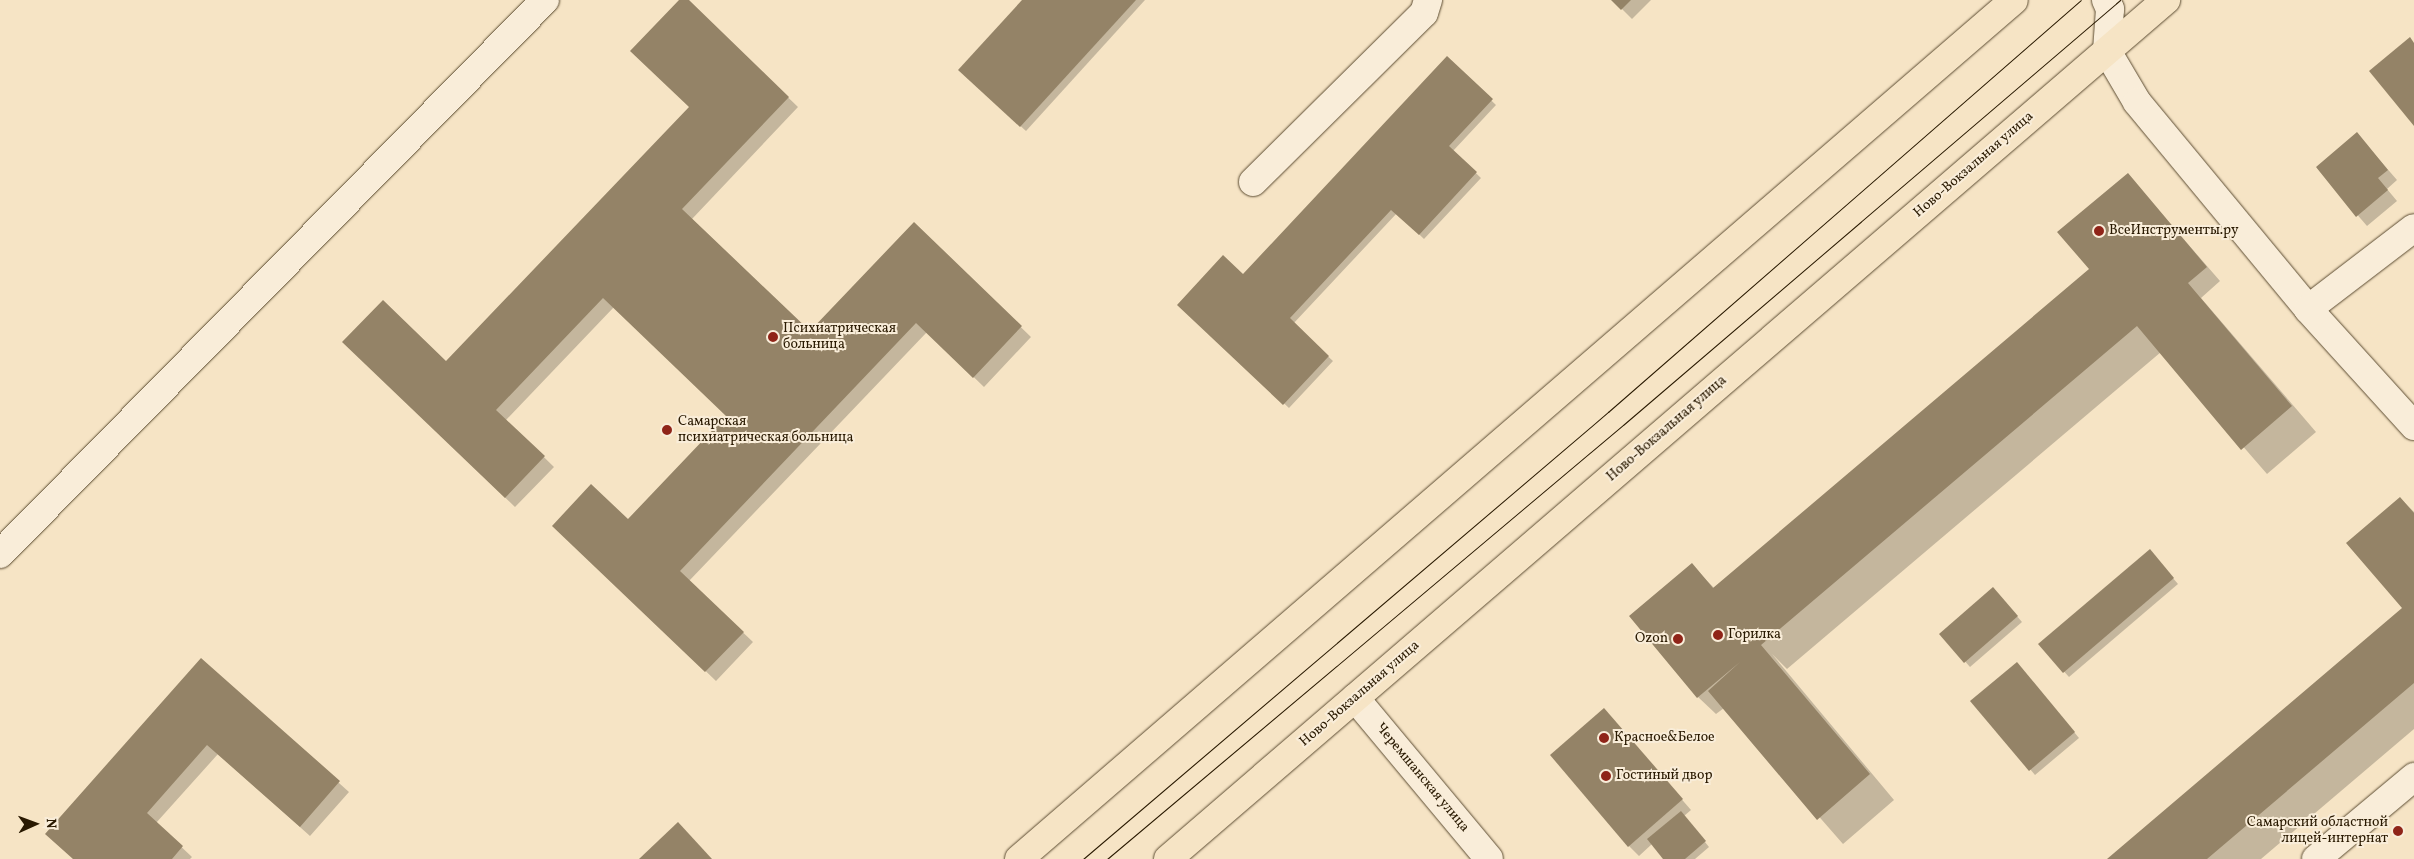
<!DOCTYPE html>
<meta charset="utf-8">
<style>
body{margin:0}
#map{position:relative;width:2414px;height:859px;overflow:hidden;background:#f6e4c5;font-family:Vollkorn,serif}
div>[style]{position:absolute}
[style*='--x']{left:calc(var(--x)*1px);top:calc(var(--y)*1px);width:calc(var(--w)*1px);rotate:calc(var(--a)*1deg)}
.shadow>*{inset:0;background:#0003}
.building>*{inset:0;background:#948367}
.roads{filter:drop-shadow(0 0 1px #5c4c32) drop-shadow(0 0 1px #5c4c32)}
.minor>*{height:28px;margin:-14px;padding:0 14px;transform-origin:14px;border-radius:14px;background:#f9edd9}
.major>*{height:28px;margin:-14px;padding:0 14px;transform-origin:14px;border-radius:14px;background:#f6e4c5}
.tram>*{height:1px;margin:-0.5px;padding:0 0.5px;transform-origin:0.5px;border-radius:0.5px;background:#291901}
.dots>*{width:14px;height:14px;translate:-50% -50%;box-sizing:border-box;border:2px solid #f9edd9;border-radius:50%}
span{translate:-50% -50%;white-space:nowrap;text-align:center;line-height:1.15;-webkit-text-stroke:4px #f9edd9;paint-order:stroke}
.street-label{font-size:14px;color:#291901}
.poi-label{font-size:14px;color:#291901}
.left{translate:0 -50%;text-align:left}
.right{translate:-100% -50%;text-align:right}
.north{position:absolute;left:10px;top:799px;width:50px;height:50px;-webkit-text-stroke:4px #f9edd9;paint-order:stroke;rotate:88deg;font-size:14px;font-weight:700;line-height:20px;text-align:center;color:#291901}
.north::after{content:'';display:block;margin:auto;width:18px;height:22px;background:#291901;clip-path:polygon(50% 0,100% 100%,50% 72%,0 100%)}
</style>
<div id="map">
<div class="shadow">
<i style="clip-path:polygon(681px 0,687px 0,798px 107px,692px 219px,810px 333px,914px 224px,1031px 337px,984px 387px,927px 332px,689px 581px,753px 642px,716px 681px,564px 535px,628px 521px,728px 416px,614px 307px,506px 420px,554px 467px,515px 507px,354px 352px,446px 363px,690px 108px)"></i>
<i style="clip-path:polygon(1023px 0,1145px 0,1026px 131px,964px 75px)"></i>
<i style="clip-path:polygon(1613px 0,1651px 0,1632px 19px)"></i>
<i style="clip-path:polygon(1447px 58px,1496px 105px,1453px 151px,1481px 178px,1424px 239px,1397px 213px,1293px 324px,1333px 361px,1289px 408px,1179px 305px,1243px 276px)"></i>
<i style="clip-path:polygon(2357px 134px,2397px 180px,2387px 189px,2397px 201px,2367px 226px,2317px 168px)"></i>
<i style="clip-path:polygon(2128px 175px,2220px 281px,2201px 298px,2316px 432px,2267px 474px,2161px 352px,1787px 669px,1772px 654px,1894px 800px,1843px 844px,1724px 708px,1716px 714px,1698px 697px,1692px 565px,1715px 589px,2089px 271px)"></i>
<i style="clip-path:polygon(2400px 498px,2414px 512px,2414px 729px,2261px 859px,2109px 859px,2404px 608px)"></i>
<i style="clip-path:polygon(2154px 556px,2178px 584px,2069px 677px,2040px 645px)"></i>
<i style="clip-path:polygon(1998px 594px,2022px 622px,1970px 667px,1941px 634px)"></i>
<i style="clip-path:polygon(202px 660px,349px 792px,310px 836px,218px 754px,156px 823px,192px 857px,190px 859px,73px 859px)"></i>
<i style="clip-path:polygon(2021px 668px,2079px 738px,2035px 775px,1972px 701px)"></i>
<i style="clip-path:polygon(1604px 710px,1691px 810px,1684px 816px,1709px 847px,1695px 859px,1665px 859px,1652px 844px,1639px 856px,1629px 846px)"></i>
</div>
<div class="building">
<i style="clip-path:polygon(679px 0,689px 0,789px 97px,682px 209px,810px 331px,914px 222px,1022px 326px,973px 378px,916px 323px,680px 571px,744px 632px,705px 672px,552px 526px,591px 484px,628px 519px,726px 416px,603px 298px,496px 410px,545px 456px,505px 498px,342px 342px,383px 300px,446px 361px,689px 107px,630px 51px)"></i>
<i style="clip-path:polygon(1022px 0,1136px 0,1020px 127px,958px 70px)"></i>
<i style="clip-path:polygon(1611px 0,1631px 0,1621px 10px)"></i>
<i style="clip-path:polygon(2410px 37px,2414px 43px,2414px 126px,2369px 71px)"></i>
<i style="clip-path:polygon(1447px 56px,1493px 99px,1449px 146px,1477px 172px,1419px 235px,1391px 210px,1290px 318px,1329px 356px,1283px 405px,1177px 305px,1223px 255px,1243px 274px)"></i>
<i style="clip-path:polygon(2357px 132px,2388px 170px,2378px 178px,2388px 190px,2356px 217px,2316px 167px)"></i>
<i style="clip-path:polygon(2128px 173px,2207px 267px,2188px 283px,2292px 406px,2241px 450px,2137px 326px,1761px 645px,1870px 774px,1817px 820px,1708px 691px,1740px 662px,1697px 698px,1629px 616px,1692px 563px,1713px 588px,2089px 269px,2057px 232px)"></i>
<i style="clip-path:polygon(2400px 497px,2414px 513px,2414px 683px,2207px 859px,2107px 859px,2402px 608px,2346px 543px)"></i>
<i style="clip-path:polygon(2150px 549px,2174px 578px,2063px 673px,2038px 644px)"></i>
<i style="clip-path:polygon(1993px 587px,2018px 616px,1964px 663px,1939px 634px)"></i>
<i style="clip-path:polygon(201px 658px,340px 781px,300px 827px,207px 745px,147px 813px,183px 846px,172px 859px,73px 859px,45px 834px)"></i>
<i style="clip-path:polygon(2017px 662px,2075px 732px,2029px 771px,1970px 701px)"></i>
<i style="clip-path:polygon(1604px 708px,1683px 799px,1628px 847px,1550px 755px)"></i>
<i style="clip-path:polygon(1681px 811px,1706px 841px,1685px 859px,1663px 859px,1647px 839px)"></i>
<i style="clip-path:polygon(678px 822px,712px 859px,639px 859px)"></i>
</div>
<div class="roads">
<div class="minor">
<i style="--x:2106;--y:0;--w:10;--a:66"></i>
<i style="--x:2110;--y:9;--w:42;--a:94.1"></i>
<i style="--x:2107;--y:51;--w:59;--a:59.5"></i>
<i style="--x:2137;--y:102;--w:268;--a:50.4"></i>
<i style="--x:2308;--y:309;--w:158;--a:47.8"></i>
<i style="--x:1253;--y:182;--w:240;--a:-44.7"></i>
<i style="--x:1424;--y:13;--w:14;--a:-73"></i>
<i style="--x:2308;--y:309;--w:133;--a:-37.4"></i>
<i style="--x:0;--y:554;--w:777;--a:-45.47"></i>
<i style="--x:1355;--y:698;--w:209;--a:50.2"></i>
<i style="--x:2316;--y:859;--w:128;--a:-39.9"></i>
</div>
<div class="major">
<i style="--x:1019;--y:859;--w:1314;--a:-40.8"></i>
<i style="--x:1168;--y:859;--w:1317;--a:-40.72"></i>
</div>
</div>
<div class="tram">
<i style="--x:1083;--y:859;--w:690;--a:-40.41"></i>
<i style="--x:1608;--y:412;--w:627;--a:-41.06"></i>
<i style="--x:1107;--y:859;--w:674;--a:-40.07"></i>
<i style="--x:1623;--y:425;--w:654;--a:-40.53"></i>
</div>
<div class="dots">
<i style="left:2099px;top:231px;background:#8f2418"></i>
<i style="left:773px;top:337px;background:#8f2418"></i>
<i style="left:667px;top:430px;background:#8f2418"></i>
<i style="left:1718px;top:635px;background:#8f2418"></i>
<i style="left:1678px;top:639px;background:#8f2418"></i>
<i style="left:1604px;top:738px;background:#8f2418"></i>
<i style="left:1606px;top:776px;background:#8f2418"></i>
<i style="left:2398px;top:831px;background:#8f2418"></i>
</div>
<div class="street-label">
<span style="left:1974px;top:165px;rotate:-41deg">Ново-Вокзальная улица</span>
<span style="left:1667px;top:429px;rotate:-41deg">Ново-Вокзальная улица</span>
<span style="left:1360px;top:694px;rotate:-41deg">Ново-Вокзальная улица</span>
<span style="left:1422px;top:778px;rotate:50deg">Черемшанская улица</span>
</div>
<div class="poi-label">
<span class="left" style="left:2109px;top:231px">ВсеИнструменты.ру</span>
<span class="left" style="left:783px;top:337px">Психиатрическая<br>больница</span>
<span class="left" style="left:678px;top:430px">Самарская<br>психиатрическая больница</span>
<span class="left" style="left:1728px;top:635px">Горилка</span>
<span class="right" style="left:1668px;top:639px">Ozon</span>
<span class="left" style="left:1614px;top:738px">Красное&amp;Белое</span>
<span class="left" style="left:1616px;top:776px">Гостиный двор</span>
<span class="right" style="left:2388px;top:831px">Самарский областной<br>лицей-интернат</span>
</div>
<div class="north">N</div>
</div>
